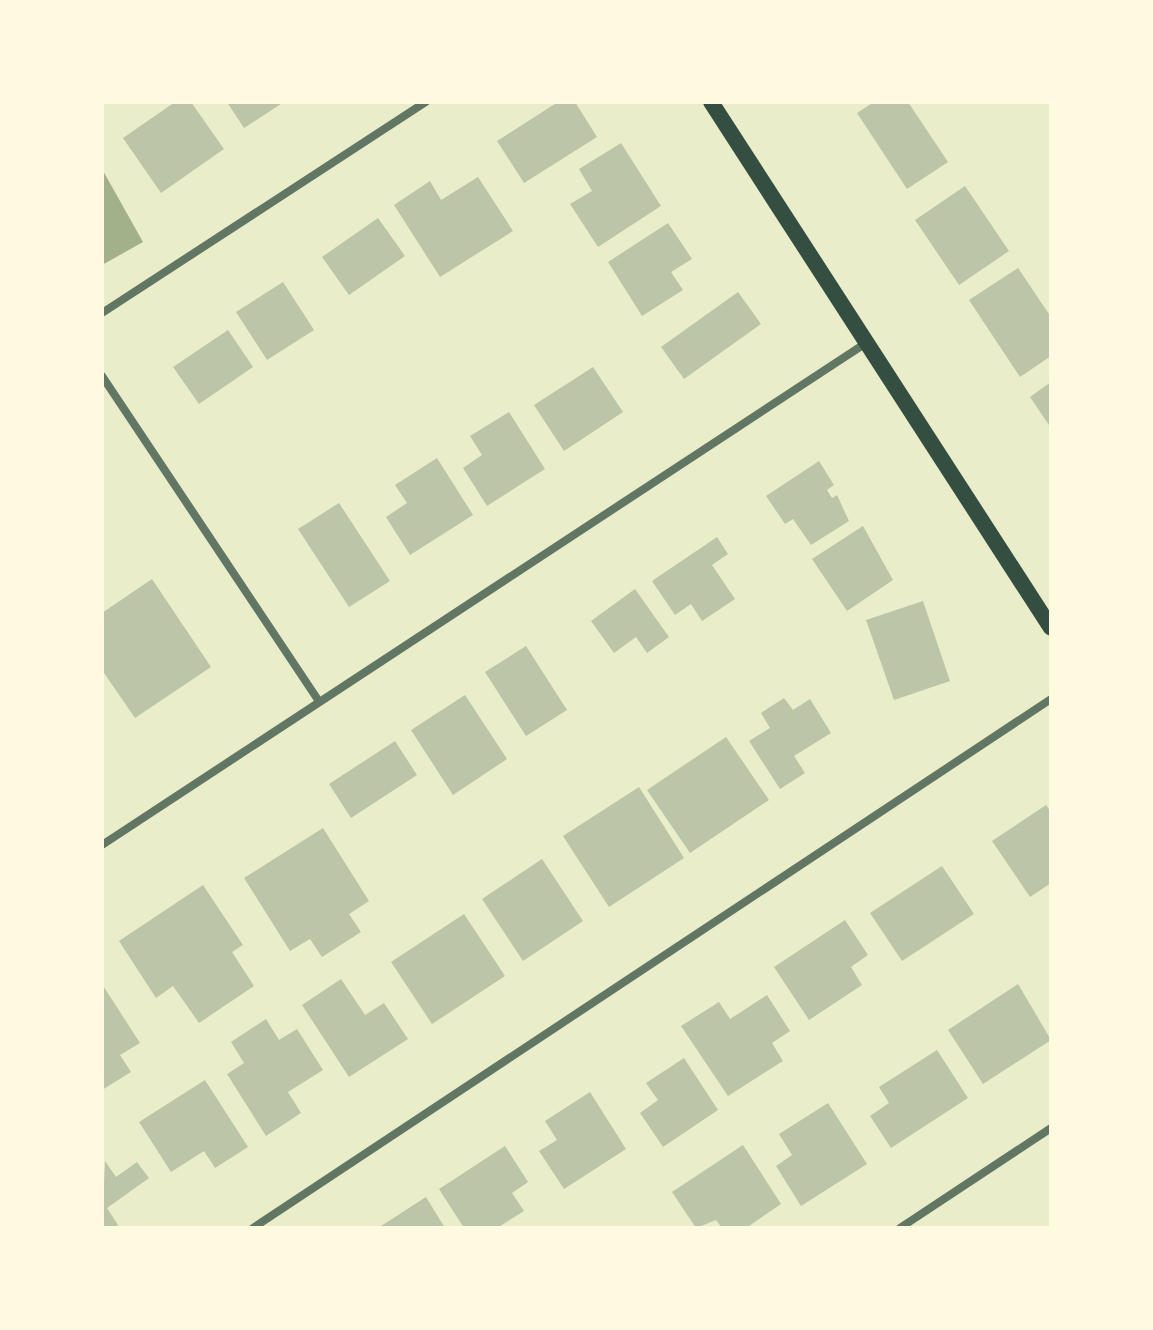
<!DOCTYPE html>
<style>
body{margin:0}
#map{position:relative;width:1153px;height:1330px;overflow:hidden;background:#e9edc9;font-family:"Golos Text",sans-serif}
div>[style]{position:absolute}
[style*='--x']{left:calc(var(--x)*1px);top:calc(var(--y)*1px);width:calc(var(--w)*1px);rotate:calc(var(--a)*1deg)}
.water>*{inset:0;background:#a3b18a}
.building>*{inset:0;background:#bcc5a7}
.minor>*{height:8px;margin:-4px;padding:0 4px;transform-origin:4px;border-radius:4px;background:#617663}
.secondary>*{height:16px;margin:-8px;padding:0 8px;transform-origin:8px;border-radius:8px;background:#344e41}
span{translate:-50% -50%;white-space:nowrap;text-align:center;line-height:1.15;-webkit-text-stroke:6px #fefae0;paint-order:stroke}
.frame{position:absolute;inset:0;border:104px solid #fefae0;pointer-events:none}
</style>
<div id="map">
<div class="water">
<i style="clip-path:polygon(102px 169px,143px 242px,102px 265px)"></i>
</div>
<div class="building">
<i style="clip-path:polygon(175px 102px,191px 102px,224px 149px,161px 193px,123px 138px)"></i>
<i style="clip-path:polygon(227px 102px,284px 102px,244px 128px)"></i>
<i style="clip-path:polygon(558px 102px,575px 102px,597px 137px,524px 183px,497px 141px)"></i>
<i style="clip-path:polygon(874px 102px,908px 102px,948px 162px,907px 189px,857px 113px)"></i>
<i style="clip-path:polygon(621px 143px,661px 206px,598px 247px,570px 204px,592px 191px,579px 169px)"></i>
<i style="clip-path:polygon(478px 177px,513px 231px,440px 277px,394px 205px,430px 181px,441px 200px)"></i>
<i style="clip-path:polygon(965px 186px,1009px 251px,959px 285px,915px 220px)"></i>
<i style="clip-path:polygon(378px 218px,405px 256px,349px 295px,322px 257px)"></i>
<i style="clip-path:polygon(668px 223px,692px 259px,671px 272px,683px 290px,642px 316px,608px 262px)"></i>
<i style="clip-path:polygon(1018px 268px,1051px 317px,1051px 356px,1020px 377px,969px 300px)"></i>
<i style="clip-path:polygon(283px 282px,314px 330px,267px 360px,236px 312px)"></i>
<i style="clip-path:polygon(738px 292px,761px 324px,684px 379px,661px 347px)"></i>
<i style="clip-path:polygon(228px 330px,253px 367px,199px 404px,173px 367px)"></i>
<i style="clip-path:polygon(593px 367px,623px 412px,564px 451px,534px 405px)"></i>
<i style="clip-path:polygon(1051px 382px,1051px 428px,1030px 397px)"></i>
<i style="clip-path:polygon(509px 412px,545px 469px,487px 506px,463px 468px,482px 455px,470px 436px)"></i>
<i style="clip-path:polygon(437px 458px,473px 515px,410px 555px,386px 517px,407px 503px,395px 485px)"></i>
<i style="clip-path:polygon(819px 461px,834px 485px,827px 490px,832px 498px,837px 495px,849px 521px,811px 545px,793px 519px,785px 524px,766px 496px)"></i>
<i style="clip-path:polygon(339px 503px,390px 581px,349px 607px,298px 529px)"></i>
<i style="clip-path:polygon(863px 526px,893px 580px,847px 611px,812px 559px)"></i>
<i style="clip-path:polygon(717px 537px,728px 554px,712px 565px,735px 599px,702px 621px,691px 604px,675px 615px,652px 581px)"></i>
<i style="clip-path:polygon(152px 579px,211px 667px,135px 718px,102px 670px,102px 613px)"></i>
<i style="clip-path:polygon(635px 589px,669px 637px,647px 653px,636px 637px,614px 653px,591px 621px)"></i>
<i style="clip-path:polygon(923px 601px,950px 681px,894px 700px,866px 620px)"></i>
<i style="clip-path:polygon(526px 646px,567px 710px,526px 736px,485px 672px)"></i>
<i style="clip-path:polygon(465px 695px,507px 759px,453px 795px,411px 730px)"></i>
<i style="clip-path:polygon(784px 698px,793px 710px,810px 699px,831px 733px,794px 756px,805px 773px,780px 789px,749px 741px,770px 728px,761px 713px)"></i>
<i style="clip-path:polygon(726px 737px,769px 800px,690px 853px,647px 790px)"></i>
<i style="clip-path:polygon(395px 741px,417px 775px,351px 818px,329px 784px)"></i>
<i style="clip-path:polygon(639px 787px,684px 858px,609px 907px,563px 836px)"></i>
<i style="clip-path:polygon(1046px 805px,1051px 812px,1051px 883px,1030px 897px,992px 841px)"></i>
<i style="clip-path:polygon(323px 828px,369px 901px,349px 914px,361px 932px,322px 957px,310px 939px,290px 951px,244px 878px)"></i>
<i style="clip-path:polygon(542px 859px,583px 921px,523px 961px,482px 899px)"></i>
<i style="clip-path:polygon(942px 866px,974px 914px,902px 961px,870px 913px)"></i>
<i style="clip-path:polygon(203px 885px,243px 945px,232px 952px,254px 986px,199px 1023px,173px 986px,156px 998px,119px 941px)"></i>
<i style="clip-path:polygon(464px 914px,505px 976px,432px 1024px,391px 962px)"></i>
<i style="clip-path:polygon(845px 920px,868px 955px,851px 967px,862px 985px,809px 1020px,774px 967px)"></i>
<i style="clip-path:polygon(341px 979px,365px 1015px,384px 1003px,408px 1039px,349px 1077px,302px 1005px)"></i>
<i style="clip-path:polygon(102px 984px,140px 1043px,120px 1055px,131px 1072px,102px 1090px)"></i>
<i style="clip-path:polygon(1018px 984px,1051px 1040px,983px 1084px,948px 1030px)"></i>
<i style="clip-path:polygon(767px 995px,790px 1031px,772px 1043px,783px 1061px,728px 1096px,681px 1026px,719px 1002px,730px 1019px)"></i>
<i style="clip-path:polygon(266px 1019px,279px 1040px,297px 1029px,323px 1070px,288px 1092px,301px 1113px,266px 1136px,227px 1074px,244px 1063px,231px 1042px)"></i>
<i style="clip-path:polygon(937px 1050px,968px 1098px,891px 1148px,870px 1116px,889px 1103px,879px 1087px)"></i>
<i style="clip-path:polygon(684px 1058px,718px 1110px,663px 1147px,640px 1113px,658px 1100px,646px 1083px)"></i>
<i style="clip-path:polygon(205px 1080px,248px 1147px,215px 1168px,204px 1151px,171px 1172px,139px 1122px)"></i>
<i style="clip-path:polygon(590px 1092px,626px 1149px,564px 1189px,539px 1151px,557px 1140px,545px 1121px)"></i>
<i style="clip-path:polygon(828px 1103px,867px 1164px,801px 1206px,776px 1166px,792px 1155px,779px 1134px)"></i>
<i style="clip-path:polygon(743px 1145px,781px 1204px,746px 1228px,722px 1228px,716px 1220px,696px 1228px,672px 1192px)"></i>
<i style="clip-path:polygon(505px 1146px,528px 1182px,512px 1193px,524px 1211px,497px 1228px,464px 1228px,439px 1189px)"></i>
<i style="clip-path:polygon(105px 1161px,116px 1177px,137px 1162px,149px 1178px,107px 1208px,118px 1225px,113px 1228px,102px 1228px)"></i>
<i style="clip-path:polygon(426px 1197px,445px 1228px,378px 1228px)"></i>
</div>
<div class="minor">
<i style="--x:102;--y:313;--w:387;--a:-33.1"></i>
<i style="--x:102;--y:376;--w:389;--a:56.3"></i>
<i style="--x:102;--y:845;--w:914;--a:-33.31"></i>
<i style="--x:253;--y:1228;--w:957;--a:-33.54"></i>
<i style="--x:900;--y:1228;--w:181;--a:-33.5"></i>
</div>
<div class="secondary">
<i style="--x:711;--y:102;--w:626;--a:57.12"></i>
</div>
<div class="frame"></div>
</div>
